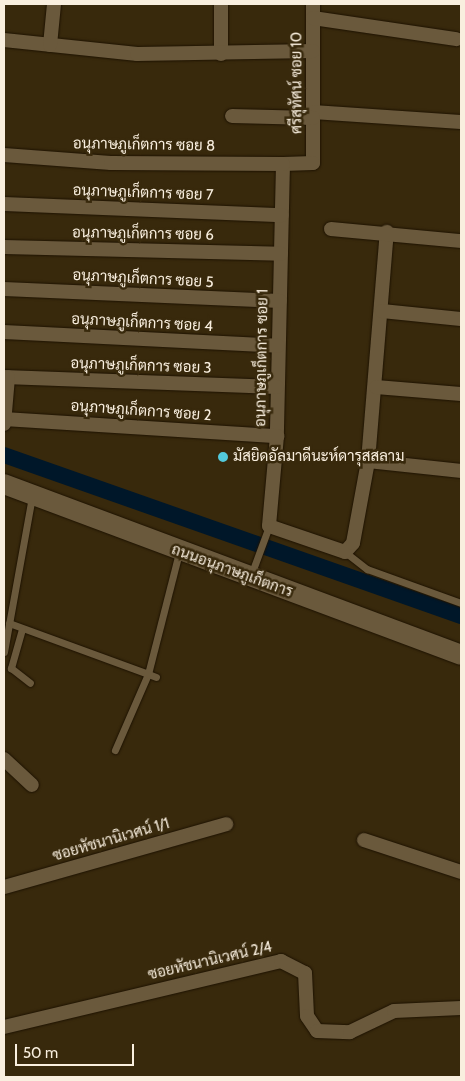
<!DOCTYPE html>
<meta charset="utf-8">
<style>
body{margin:0}
#map{position:relative;width:465px;height:1081px;overflow:hidden;background:#38290c;font-family:Cabin,Sarabun,sans-serif}
div>[style]{position:absolute}
[style*='--x']{left:calc(var(--x)*1px);top:calc(var(--y)*1px);width:calc(var(--w)*1px);rotate:calc(var(--a)*1deg)}
.canal>*{height:16px;margin:-8px;padding:0 8px;transform-origin:8px;border-radius:8px;background:#001729}
.roads{filter:drop-shadow(0 0 1px #1d1200) drop-shadow(0 0 1px #1d1200)}
.lane>*{height:7px;margin:-3.5px;padding:0 3.5px;transform-origin:3.5px;border-radius:3.5px;background:#6a593c}
.street>*{height:14px;margin:-7px;padding:0 7px;transform-origin:7px;border-radius:7px;background:#6a593c}
.secondary>*{height:20px;margin:-10px;padding:0 10px;transform-origin:10px;border-radius:10px;background:#6a593c}
.dots>*{width:14px;height:14px;translate:-50% -50%;box-sizing:border-box;border:2px solid #38290c;border-radius:50%}
span{translate:-50% -50%;white-space:nowrap;text-align:center;line-height:1.15;-webkit-text-stroke:5px #38290c;paint-order:stroke}
.street-label{font-size:15px;color:#f9efdf}
.poi-label{font-size:15px;color:#f9efdf}
.left{translate:0 -50%;text-align:left}
.frame{position:absolute;inset:0;border:5px solid #f9efdf;pointer-events:none}
.scale{position:absolute;left:15px;top:1044px;width:119px;height:22px;box-sizing:border-box;border:2px solid #f9efdf;border-top:0;padding-left:6px;font-size:15px;line-height:18px;white-space:nowrap;color:#f9efdf;-webkit-text-stroke:4px #38290c;paint-order:stroke}
</style>
<div id="map">
<div class="canal">
<i style="--x:4;--y:455;--w:485;--a:19.4"></i>
</div>
<div class="roads">
<div class="lane">
<i style="--x:345;--y:552;--w:28;--a:38"></i>
<i style="--x:367;--y:569;--w:100;--a:19.9"></i>
<i style="--x:251;--y:575;--w:52;--a:-69.8"></i>
<i style="--x:9;--y:623;--w:148;--a:20.1"></i>
<i style="--x:148;--y:674;--w:83;--a:113.5"></i>
<i style="--x:22;--y:629;--w:41;--a:105.8"></i>
<i style="--x:11;--y:668;--w:24;--a:38"></i>
<i style="--x:4;--y:652;--w:158;--a:-79.8"></i>
<i style="--x:156;--y:677;--w:9;--a:-159"></i>
<i style="--x:148;--y:674;--w:126;--a:-75.7"></i>
</div>
<div class="street">
<i style="--x:221;--y:4;--w:50;--a:90"></i>
<i style="--x:313;--y:4;--w:159;--a:90"></i>
<i style="--x:313;--y:163;--w:30;--a:178"></i>
<i style="--x:283;--y:164;--w:272;--a:91.3"></i>
<i style="--x:277;--y:436;--w:90;--a:95.1"></i>
<i style="--x:269;--y:526;--w:80;--a:18.9"></i>
<i style="--x:345;--y:552;--w:12;--a:-48"></i>
<i style="--x:353;--y:543;--w:83;--a:-79.6"></i>
<i style="--x:368;--y:461;--w:230;--a:-85.3"></i>
<i style="--x:313;--y:18;--w:145;--a:8.4"></i>
<i style="--x:4;--y:40;--w:134;--a:6"></i>
<i style="--x:137;--y:54;--w:176;--a:-1"></i>
<i style="--x:50;--y:45;--w:41;--a:-84.4"></i>
<i style="--x:313;--y:112;--w:148;--a:3.9"></i>
<i style="--x:232;--y:116;--w:81;--a:1.4"></i>
<i style="--x:4;--y:155;--w:107;--a:4.3"></i>
<i style="--x:111;--y:163;--w:172;--a:0.3"></i>
<i style="--x:4;--y:204;--w:278;--a:2.3"></i>
<i style="--x:331;--y:229;--w:131;--a:5.3"></i>
<i style="--x:4;--y:247;--w:277;--a:1.4"></i>
<i style="--x:4;--y:289;--w:276;--a:2.5"></i>
<i style="--x:382;--y:311;--w:79;--a:5.8"></i>
<i style="--x:4;--y:332;--w:274;--a:2.9"></i>
<i style="--x:4;--y:377;--w:273;--a:2.1"></i>
<i style="--x:376;--y:387;--w:85;--a:4.7"></i>
<i style="--x:4;--y:419;--w:274;--a:3.6"></i>
<i style="--x:4;--y:424;--w:47;--a:-85.1"></i>
<i style="--x:368;--y:461;--w:94;--a:6.1"></i>
<i style="--x:4;--y:759;--w:38;--a:43"></i>
<i style="--x:364;--y:840;--w:102;--a:18.3"></i>
<i style="--x:4;--y:887;--w:231;--a:-15.8"></i>
<i style="--x:4;--y:1027;--w:285;--a:-13.4"></i>
<i style="--x:281;--y:961;--w:27;--a:27"></i>
<i style="--x:305;--y:973;--w:43;--a:87.3"></i>
<i style="--x:307;--y:1016;--w:18;--a:56"></i>
<i style="--x:317;--y:1031;--w:33;--a:2"></i>
<i style="--x:350;--y:1032;--w:49;--a:-25.5"></i>
<i style="--x:394;--y:1011;--w:67;--a:-2.6"></i>
</div>
<div class="secondary">
<i style="--x:4;--y:484;--w:488;--a:20.5"></i>
</div>
</div>
<div class="dots">
<i style="left:223px;top:457px;background:#53cadc"></i>
</div>
<div class="street-label">
<span style="left:297px;top:83px;rotate:-90deg">ศรีสุทัศน์ ซอย 10</span>
<span style="left:144px;top:145px;rotate:1deg">อนุภาษภูเก็ตการ ซอย 8</span>
<span style="left:143px;top:193px;rotate:2deg">อนุภาษภูเก็ตการ ซอย 7</span>
<span style="left:143px;top:234px;rotate:1deg">อนุภาษภูเก็ตการ ซอย 6</span>
<span style="left:143px;top:279px;rotate:3deg">อนุภาษภูเก็ตการ ซอย 5</span>
<span style="left:142px;top:323px;rotate:3deg">อนุภาษภูเก็ตการ ซอย 4</span>
<span style="left:262px;top:358px;rotate:-89deg">อนุภาษภูเก็ตการ ซอย 1</span>
<span style="left:141px;top:366px;rotate:2deg">อนุภาษภูเก็ตการ ซอย 3</span>
<span style="left:141px;top:411px;rotate:4deg">อนุภาษภูเก็ตการ ซอย 2</span>
<span style="left:232px;top:571px;rotate:20deg">ถนนอนุภาษภูเก็ตการ</span>
<span style="left:111px;top:840px;rotate:-16deg">ซอยหัชนานิเวศน์ 1/1</span>
<span style="left:210px;top:961px;rotate:-13deg">ซอยหัชนานิเวศน์ 2/4</span>
</div>
<div class="poi-label">
<span class="left" style="left:233px;top:457px">มัสยิดอัลมาดีนะห์ดารุสสลาม</span>
</div>
<div class="frame"></div>
<div class="scale">50 m</div>
</div>
